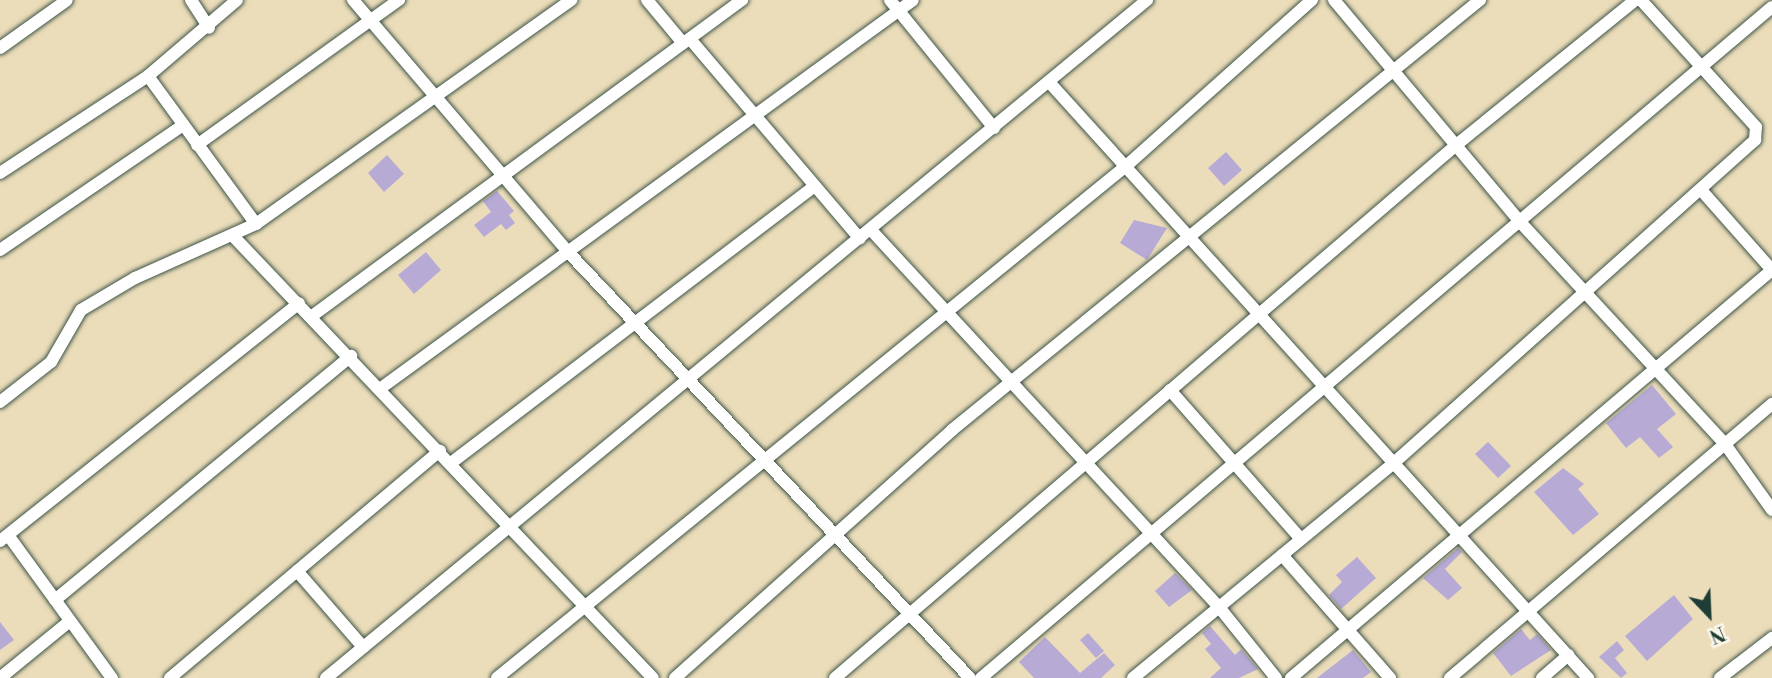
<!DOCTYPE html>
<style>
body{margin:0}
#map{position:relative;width:1772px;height:678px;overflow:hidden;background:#ecddba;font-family:"Libre Bodoni",serif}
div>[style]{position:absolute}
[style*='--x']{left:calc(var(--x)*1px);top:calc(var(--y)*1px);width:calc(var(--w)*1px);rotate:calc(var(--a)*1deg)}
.building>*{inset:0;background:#b7abd6}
.roads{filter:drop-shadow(0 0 2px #3e5548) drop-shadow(0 0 2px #3e5548)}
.minor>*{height:12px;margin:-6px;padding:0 6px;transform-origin:6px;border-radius:6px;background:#fff}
span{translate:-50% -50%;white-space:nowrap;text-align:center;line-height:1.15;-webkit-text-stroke:7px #fbf7ec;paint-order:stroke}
.north{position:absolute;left:1674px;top:580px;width:70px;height:70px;-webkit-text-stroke:5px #fbf7ec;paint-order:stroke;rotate:157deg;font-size:19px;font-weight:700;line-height:28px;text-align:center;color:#1f3d34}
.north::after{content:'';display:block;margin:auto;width:24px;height:32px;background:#1f3d34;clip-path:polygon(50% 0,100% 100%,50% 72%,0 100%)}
</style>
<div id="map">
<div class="building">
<i style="clip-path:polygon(1226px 152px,1242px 170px,1224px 186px,1208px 168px)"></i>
<i style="clip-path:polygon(387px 155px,404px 174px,384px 192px,368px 173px)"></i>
<i style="clip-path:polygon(497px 191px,514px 211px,509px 215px,515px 223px,506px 230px,501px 224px,484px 237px,474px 225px,491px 212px,483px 201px)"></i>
<i style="clip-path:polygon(1134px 220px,1167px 228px,1147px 260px,1120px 243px)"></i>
<i style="clip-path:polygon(426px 252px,441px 270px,414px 294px,398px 275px)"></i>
<i style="clip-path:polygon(1652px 385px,1676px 414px,1657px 429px,1673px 447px,1659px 458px,1640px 437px,1626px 448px,1606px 423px)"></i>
<i style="clip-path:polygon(1488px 442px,1511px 466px,1498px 478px,1475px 454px)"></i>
<i style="clip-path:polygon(1563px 468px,1584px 484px,1578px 489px,1599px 514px,1573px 535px,1534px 492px)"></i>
<i style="clip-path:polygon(1458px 548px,1462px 552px,1445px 569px,1462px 588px,1448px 600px,1423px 578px)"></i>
<i style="clip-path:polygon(1357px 557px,1376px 578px,1341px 609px,1329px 595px,1342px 582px,1336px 575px)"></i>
<i style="clip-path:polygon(1175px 573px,1192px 590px,1169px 607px,1155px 591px)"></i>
<i style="clip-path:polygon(1674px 595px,1693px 619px,1647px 661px,1625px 636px)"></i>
<i style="clip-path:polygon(0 622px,14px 640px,0 650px)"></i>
<i style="clip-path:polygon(1210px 626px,1235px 655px,1241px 649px,1258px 669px,1239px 678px,1210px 678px,1221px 668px,1205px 649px,1211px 644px,1202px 633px)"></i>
<i style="clip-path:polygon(1521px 629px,1530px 640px,1537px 634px,1551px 650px,1511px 676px,1493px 653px)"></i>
<i style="clip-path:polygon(1088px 633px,1104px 651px,1096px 658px,1080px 640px)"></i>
<i style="clip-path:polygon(1045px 637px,1080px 673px,1104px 653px,1115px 665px,1101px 678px,1034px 678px,1019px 662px)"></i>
<i style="clip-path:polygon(1617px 641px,1624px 650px,1615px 658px,1627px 673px,1621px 678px,1599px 657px)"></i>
<i style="clip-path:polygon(1353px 650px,1371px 672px,1363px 678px,1317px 678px)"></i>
</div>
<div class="roads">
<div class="minor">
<i style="--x:191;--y:0;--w:33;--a:57"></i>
<i style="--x:353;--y:0;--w:333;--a:49.5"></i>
<i style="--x:569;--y:253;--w:584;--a:46.66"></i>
<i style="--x:647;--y:0;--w:56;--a:50.1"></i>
<i style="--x:890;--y:0;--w:165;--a:50.9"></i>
<i style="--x:1334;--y:0;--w:292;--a:50"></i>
<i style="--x:1522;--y:224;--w:299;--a:47.3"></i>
<i style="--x:1725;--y:444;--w:81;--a:54.5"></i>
<i style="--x:690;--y:39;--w:262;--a:49.6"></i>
<i style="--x:0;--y:48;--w:82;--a:-35.6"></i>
<i style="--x:148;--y:76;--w:183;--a:53.9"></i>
<i style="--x:1049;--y:82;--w:804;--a:47.87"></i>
<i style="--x:197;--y:145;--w:249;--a:-35.7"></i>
<i style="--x:0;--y:173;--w:177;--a:-33.2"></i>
<i style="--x:148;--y:76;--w:117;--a:-40.5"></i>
<i style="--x:1702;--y:191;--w:106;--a:48.5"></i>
<i style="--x:871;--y:230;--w:513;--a:47.29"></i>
<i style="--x:1219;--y:607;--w:91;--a:51.2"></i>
<i style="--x:234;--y:237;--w:608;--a:46.47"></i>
<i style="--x:0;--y:250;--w:222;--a:-34.3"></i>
<i style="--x:312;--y:316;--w:534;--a:-36.31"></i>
<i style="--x:381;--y:388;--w:658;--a:-36.1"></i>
<i style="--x:1170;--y:390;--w:198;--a:48.7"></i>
<i style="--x:0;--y:402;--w:65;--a:-38.1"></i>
<i style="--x:51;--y:362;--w:60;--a:-60"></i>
<i style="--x:81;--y:310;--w:63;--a:-30.7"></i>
<i style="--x:135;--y:278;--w:133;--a:-24.1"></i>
<i style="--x:256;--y:224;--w:387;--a:-35.4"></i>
<i style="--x:451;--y:463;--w:457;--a:-37.3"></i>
<i style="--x:8;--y:535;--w:177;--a:54"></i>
<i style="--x:0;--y:541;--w:382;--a:-38.5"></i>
<i style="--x:1282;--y:555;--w:164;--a:48.7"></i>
<i style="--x:297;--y:571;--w:101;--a:49"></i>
<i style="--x:55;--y:600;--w:384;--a:-39.5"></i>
<i style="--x:0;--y:678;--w:90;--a:-39.2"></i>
<i style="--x:170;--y:678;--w:353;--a:-40.1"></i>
<i style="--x:326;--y:678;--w:1065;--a:-39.55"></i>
<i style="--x:497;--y:678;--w:810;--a:-39.14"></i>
<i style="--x:1125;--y:167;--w:251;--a:-41.8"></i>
<i style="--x:675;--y:678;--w:372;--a:-41.8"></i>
<i style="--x:952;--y:430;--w:681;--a:-39.16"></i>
<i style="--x:835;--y:678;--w:817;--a:-40.63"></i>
<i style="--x:1455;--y:146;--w:232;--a:-39"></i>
<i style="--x:981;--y:678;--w:1037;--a:-40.31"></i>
<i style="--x:1133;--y:678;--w:341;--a:-39.5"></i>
<i style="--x:1396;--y:461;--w:482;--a:-41.8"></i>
<i style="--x:1755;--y:140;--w:13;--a:-86"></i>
<i style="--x:1756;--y:127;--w:171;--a:-132.2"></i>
<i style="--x:1291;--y:678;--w:631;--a:-40.31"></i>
<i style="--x:1450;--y:678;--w:423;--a:-40.4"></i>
<i style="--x:1542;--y:678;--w:35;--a:-41"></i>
<i style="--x:1720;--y:678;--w:66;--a:-37.6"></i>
</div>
</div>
<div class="north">N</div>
</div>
